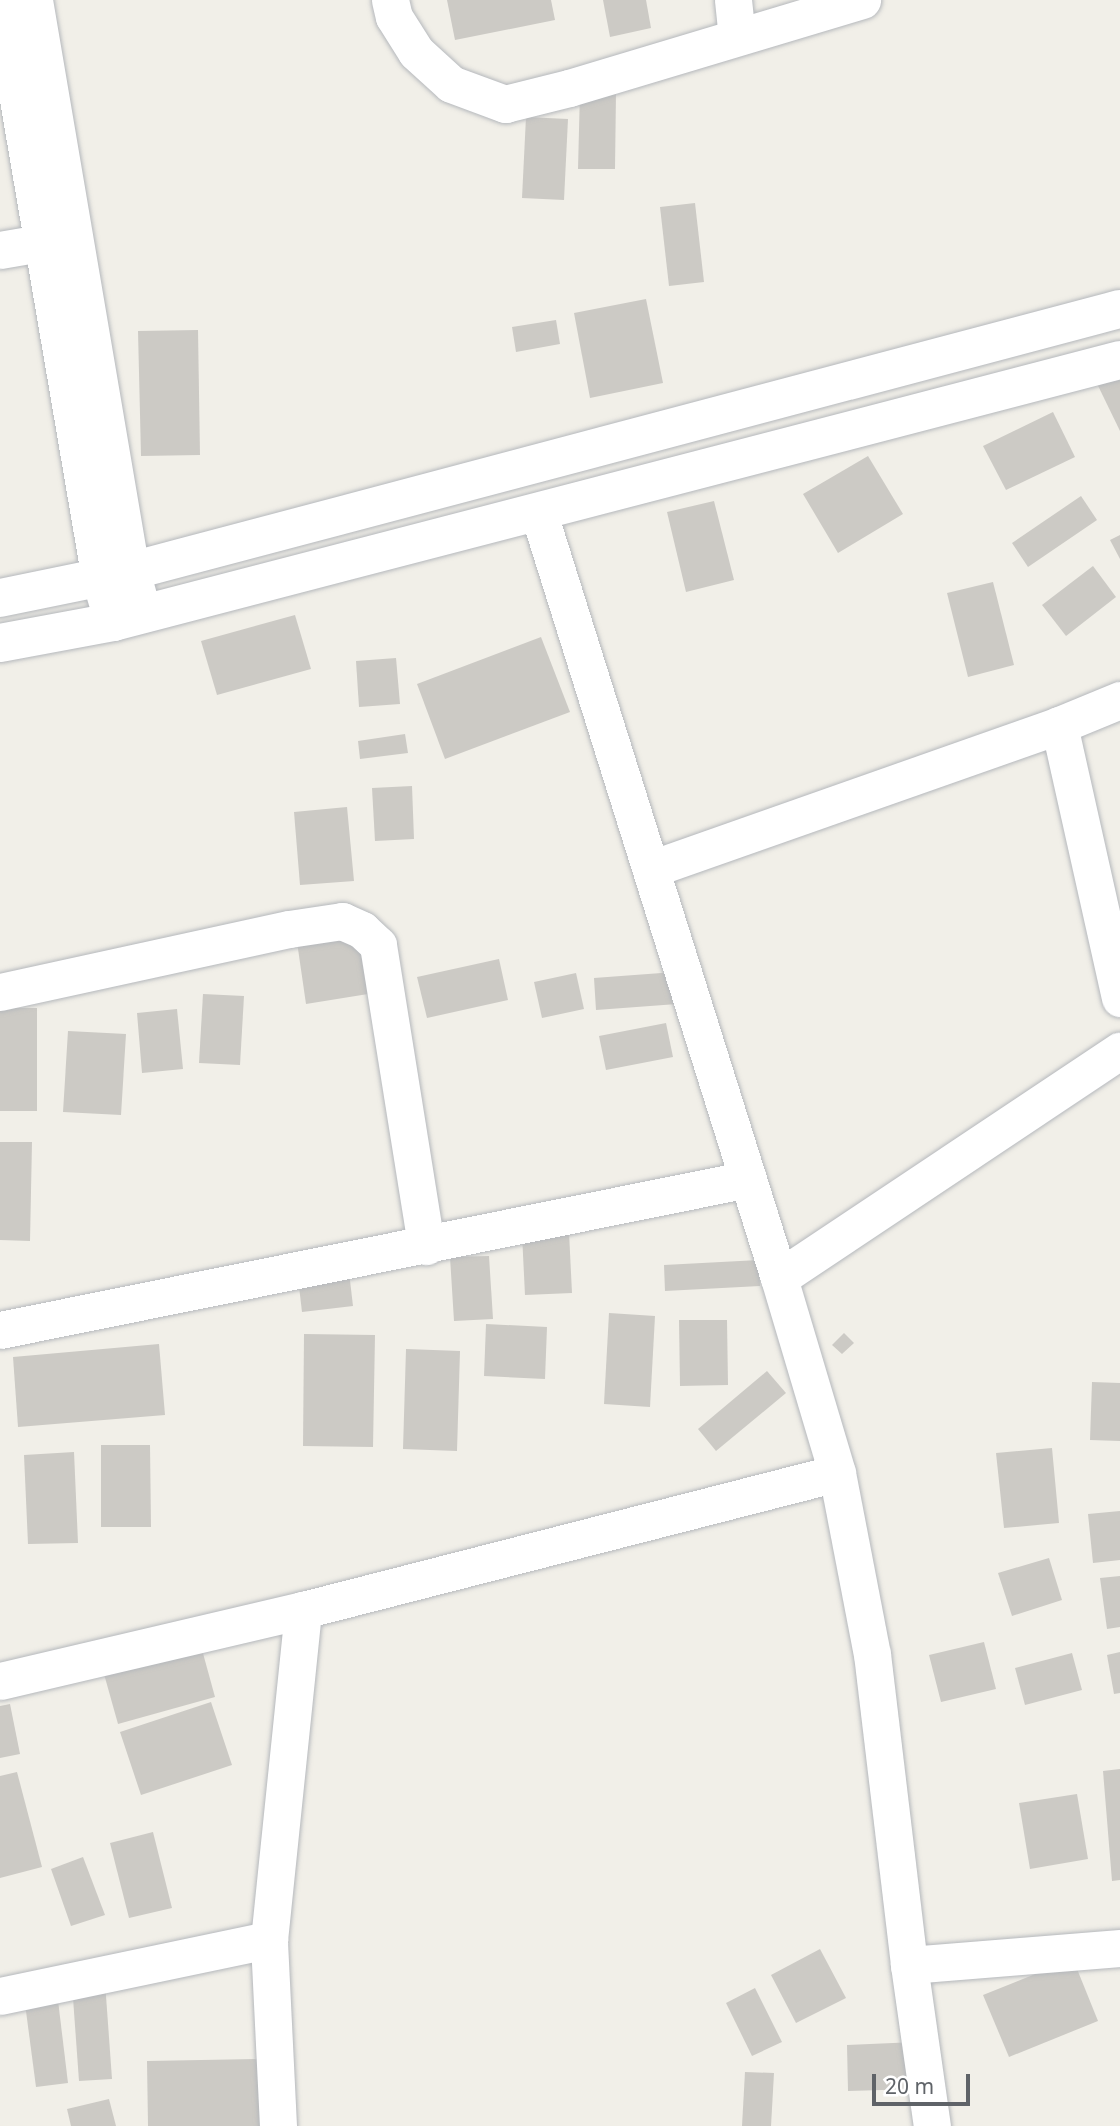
<!DOCTYPE html>
<style>
body{margin:0}
#map{position:relative;width:1120px;height:2126px;overflow:hidden;background:#f1efe8;font-family:"Noto Sans",sans-serif}
div>[style]{position:absolute}
[style*='--x']{left:calc(var(--x)*1px);top:calc(var(--y)*1px);width:calc(var(--w)*1px);rotate:calc(var(--a)*1deg)}
.building>*{inset:0;background:#cccac5}
.roads{filter:drop-shadow(0 0 2px #b5b8bc) drop-shadow(0 0 2px #b5b8bc)}
.street>*{height:37px;margin:-18.5px;padding:0 18.5px;transform-origin:18.5px;border-radius:18.5px;background:#fff}
.secondary>*{height:38px;margin:-19px;padding:0 19px;transform-origin:19px;border-radius:19px;background:#fff}
span{translate:-50% -50%;white-space:nowrap;text-align:center;line-height:1.15;-webkit-text-stroke:7px #fff;paint-order:stroke}
.scale{position:absolute;left:872px;top:2074px;width:98px;height:32px;box-sizing:border-box;border:4px solid #5f6368;border-top:0;padding-left:9px;font-size:21px;line-height:24px;white-space:nowrap;color:#5f6368;-webkit-text-stroke:5px #fff;paint-order:stroke}
</style>
<div id="map">
<div class="building">
<i style="clip-path:polygon(447px 0,551px 0,555px 20px,455px 40px)"></i>
<i style="clip-path:polygon(603px 0,646px 0,651px 28px,610px 37px)"></i>
<i style="clip-path:polygon(580px 91px,616px 92px,615px 169px,578px 169px)"></i>
<i style="clip-path:polygon(526px 117px,568px 119px,564px 200px,522px 198px)"></i>
<i style="clip-path:polygon(695px 203px,704px 282px,669px 286px,660px 207px)"></i>
<i style="clip-path:polygon(646px 299px,663px 383px,590px 398px,574px 313px)"></i>
<i style="clip-path:polygon(556px 320px,560px 344px,516px 352px,512px 327px)"></i>
<i style="clip-path:polygon(198px 330px,200px 455px,141px 456px,138px 331px)"></i>
<i style="clip-path:polygon(1120px 345px,1120px 431px,1086px 361px)"></i>
<i style="clip-path:polygon(1053px 412px,1075px 457px,1006px 490px,983px 446px)"></i>
<i style="clip-path:polygon(868px 456px,903px 514px,838px 553px,803px 494px)"></i>
<i style="clip-path:polygon(1081px 496px,1097px 520px,1028px 567px,1012px 543px)"></i>
<i style="clip-path:polygon(714px 501px,734px 580px,686px 592px,667px 512px)"></i>
<i style="clip-path:polygon(1120px 535px,1120px 559px,1110px 540px)"></i>
<i style="clip-path:polygon(1093px 566px,1116px 597px,1066px 636px,1042px 605px)"></i>
<i style="clip-path:polygon(993px 582px,1014px 665px,968px 677px,947px 593px)"></i>
<i style="clip-path:polygon(295px 615px,311px 669px,217px 695px,201px 641px)"></i>
<i style="clip-path:polygon(541px 637px,570px 712px,445px 759px,417px 684px)"></i>
<i style="clip-path:polygon(396px 658px,400px 704px,359px 707px,356px 661px)"></i>
<i style="clip-path:polygon(405px 734px,408px 753px,360px 759px,358px 741px)"></i>
<i style="clip-path:polygon(412px 786px,414px 839px,375px 841px,372px 788px)"></i>
<i style="clip-path:polygon(347px 807px,354px 881px,300px 885px,294px 812px)"></i>
<i style="clip-path:polygon(359px 933px,368px 994px,306px 1004px,297px 942px)"></i>
<i style="clip-path:polygon(499px 959px,508px 1000px,427px 1018px,417px 977px)"></i>
<i style="clip-path:polygon(675px 972px,677px 1004px,596px 1010px,594px 978px)"></i>
<i style="clip-path:polygon(576px 973px,584px 1009px,542px 1018px,534px 982px)"></i>
<i style="clip-path:polygon(203px 994px,244px 996px,240px 1065px,199px 1063px)"></i>
<i style="clip-path:polygon(0 1008px,37px 1008px,37px 1111px,0 1111px)"></i>
<i style="clip-path:polygon(177px 1009px,183px 1069px,142px 1073px,137px 1013px)"></i>
<i style="clip-path:polygon(666px 1023px,673px 1057px,606px 1070px,599px 1036px)"></i>
<i style="clip-path:polygon(68px 1031px,126px 1034px,121px 1115px,63px 1112px)"></i>
<i style="clip-path:polygon(0 1142px,32px 1142px,30px 1241px,0 1240px)"></i>
<i style="clip-path:polygon(569px 1232px,572px 1293px,525px 1295px,522px 1234px)"></i>
<i style="clip-path:polygon(489px 1256px,493px 1319px,454px 1321px,450px 1257px)"></i>
<i style="clip-path:polygon(759px 1260px,760px 1286px,665px 1291px,664px 1265px)"></i>
<i style="clip-path:polygon(349px 1272px,353px 1306px,302px 1312px,298px 1278px)"></i>
<i style="clip-path:polygon(609px 1313px,655px 1316px,650px 1407px,604px 1404px)"></i>
<i style="clip-path:polygon(679px 1320px,727px 1320px,728px 1385px,680px 1386px)"></i>
<i style="clip-path:polygon(486px 1324px,547px 1327px,545px 1379px,484px 1376px)"></i>
<i style="clip-path:polygon(844px 1333px,854px 1343px,842px 1354px,832px 1345px)"></i>
<i style="clip-path:polygon(304px 1334px,375px 1335px,373px 1447px,303px 1446px)"></i>
<i style="clip-path:polygon(159px 1344px,165px 1415px,18px 1427px,13px 1357px)"></i>
<i style="clip-path:polygon(406px 1349px,460px 1351px,457px 1451px,403px 1449px)"></i>
<i style="clip-path:polygon(767px 1371px,786px 1393px,716px 1451px,698px 1429px)"></i>
<i style="clip-path:polygon(1092px 1382px,1120px 1383px,1120px 1441px,1090px 1440px)"></i>
<i style="clip-path:polygon(101px 1445px,150px 1445px,151px 1527px,101px 1527px)"></i>
<i style="clip-path:polygon(1052px 1448px,1059px 1523px,1004px 1528px,996px 1453px)"></i>
<i style="clip-path:polygon(74px 1452px,78px 1543px,28px 1544px,24px 1455px)"></i>
<i style="clip-path:polygon(1120px 1511px,1120px 1560px,1093px 1563px,1088px 1514px)"></i>
<i style="clip-path:polygon(1049px 1558px,1062px 1600px,1012px 1616px,998px 1573px)"></i>
<i style="clip-path:polygon(1120px 1576px,1120px 1627px,1107px 1629px,1100px 1578px)"></i>
<i style="clip-path:polygon(984px 1642px,996px 1689px,941px 1702px,929px 1655px)"></i>
<i style="clip-path:polygon(201px 1646px,215px 1697px,118px 1724px,104px 1674px)"></i>
<i style="clip-path:polygon(1120px 1652px,1120px 1693px,1114px 1694px,1107px 1655px)"></i>
<i style="clip-path:polygon(1072px 1653px,1082px 1690px,1025px 1705px,1015px 1668px)"></i>
<i style="clip-path:polygon(211px 1702px,232px 1765px,141px 1795px,120px 1732px)"></i>
<i style="clip-path:polygon(10px 1704px,20px 1754px,0 1758px,0 1706px)"></i>
<i style="clip-path:polygon(1120px 1769px,1120px 1880px,1112px 1881px,1103px 1771px)"></i>
<i style="clip-path:polygon(17px 1772px,42px 1867px,0 1878px,0 1776px)"></i>
<i style="clip-path:polygon(1077px 1794px,1088px 1859px,1030px 1869px,1019px 1803px)"></i>
<i style="clip-path:polygon(153px 1832px,172px 1908px,129px 1918px,110px 1843px)"></i>
<i style="clip-path:polygon(83px 1857px,105px 1915px,71px 1926px,51px 1869px)"></i>
<i style="clip-path:polygon(820px 1949px,846px 1998px,796px 2023px,771px 1975px)"></i>
<i style="clip-path:polygon(1073px 1959px,1098px 2021px,1009px 2057px,983px 1995px)"></i>
<i style="clip-path:polygon(105px 1982px,112px 2079px,79px 2081px,72px 1984px)"></i>
<i style="clip-path:polygon(755px 1988px,782px 2042px,752px 2056px,726px 2003px)"></i>
<i style="clip-path:polygon(57px 1992px,68px 2083px,36px 2087px,24px 1996px)"></i>
<i style="clip-path:polygon(916px 2042px,917px 2089px,848px 2091px,847px 2045px)"></i>
<i style="clip-path:polygon(263px 2059px,264px 2126px,148px 2126px,147px 2061px)"></i>
<i style="clip-path:polygon(745px 2072px,774px 2073px,771px 2126px,742px 2126px)"></i>
<i style="clip-path:polygon(109px 2099px,116px 2126px,71px 2126px,67px 2109px)"></i>
</div>
<div class="roads">
<div class="street">
<i style="--x:1;--y:0;--w:587;--a:80.3"></i>
<i style="--x:100;--y:579;--w:45;--a:73.2"></i>
<i style="--x:34;--y:0;--w:579;--a:80.36"></i>
<i style="--x:131;--y:571;--w:44;--a:74.1"></i>
<i style="--x:390;--y:0;--w:17;--a:77"></i>
<i style="--x:394;--y:17;--w:41;--a:57.8"></i>
<i style="--x:416;--y:52;--w:47;--a:42.4"></i>
<i style="--x:451;--y:84;--w:58;--a:20.3"></i>
<i style="--x:505;--y:104;--w:66;--a:-14"></i>
<i style="--x:569;--y:88;--w:306;--a:-16.7"></i>
<i style="--x:733;--y:0;--w:36;--a:84"></i>
<i style="--x:0;--y:250;--w:42;--a:-9.7"></i>
<i style="--x:539;--y:514;--w:801;--a:72.56"></i>
<i style="--x:779;--y:1278;--w:203;--a:73.4"></i>
<i style="--x:837;--y:1473;--w:184;--a:79.1"></i>
<i style="--x:872;--y:1654;--w:313;--a:83.2"></i>
<i style="--x:909;--y:1965;--w:163;--a:81.9"></i>
<i style="--x:1059;--y:725;--w:280;--a:77.4"></i>
<i style="--x:651;--y:869;--w:433;--a:-19.4"></i>
<i style="--x:1059;--y:725;--w:66;--a:-22.3"></i>
<i style="--x:0;--y:992;--w:296;--a:-12.3"></i>
<i style="--x:289;--y:929;--w:54;--a:-8.6"></i>
<i style="--x:342;--y:921;--w:22;--a:24"></i>
<i style="--x:362;--y:930;--w:22;--a:43"></i>
<i style="--x:378;--y:945;--w:305;--a:80.9"></i>
<i style="--x:779;--y:1278;--w:410;--a:-33.7"></i>
<i style="--x:0;--y:1330;--w:763;--a:-11.41"></i>
<i style="--x:0;--y:1681;--w:311;--a:-13.2"></i>
<i style="--x:303;--y:1610;--w:551;--a:-14.39"></i>
<i style="--x:909;--y:1965;--w:212;--a:-4.6"></i>
<i style="--x:0;--y:1996;--w:275;--a:-11.8"></i>
<i style="--x:278;--y:2126;--w:186;--a:-92.8"></i>
<i style="--x:269;--y:1940;--w:332;--a:-84.1"></i>
</div>
<div class="secondary">
<i style="--x:0;--y:598;--w:134;--a:-11.6"></i>
<i style="--x:131;--y:571;--w:1023;--a:-14.84"></i>
<i style="--x:0;--y:643;--w:115;--a:-10.5"></i>
<i style="--x:113;--y:622;--w:1041;--a:-14.58"></i>
</div>
</div>
<div class="scale">20 m</div>
</div>
